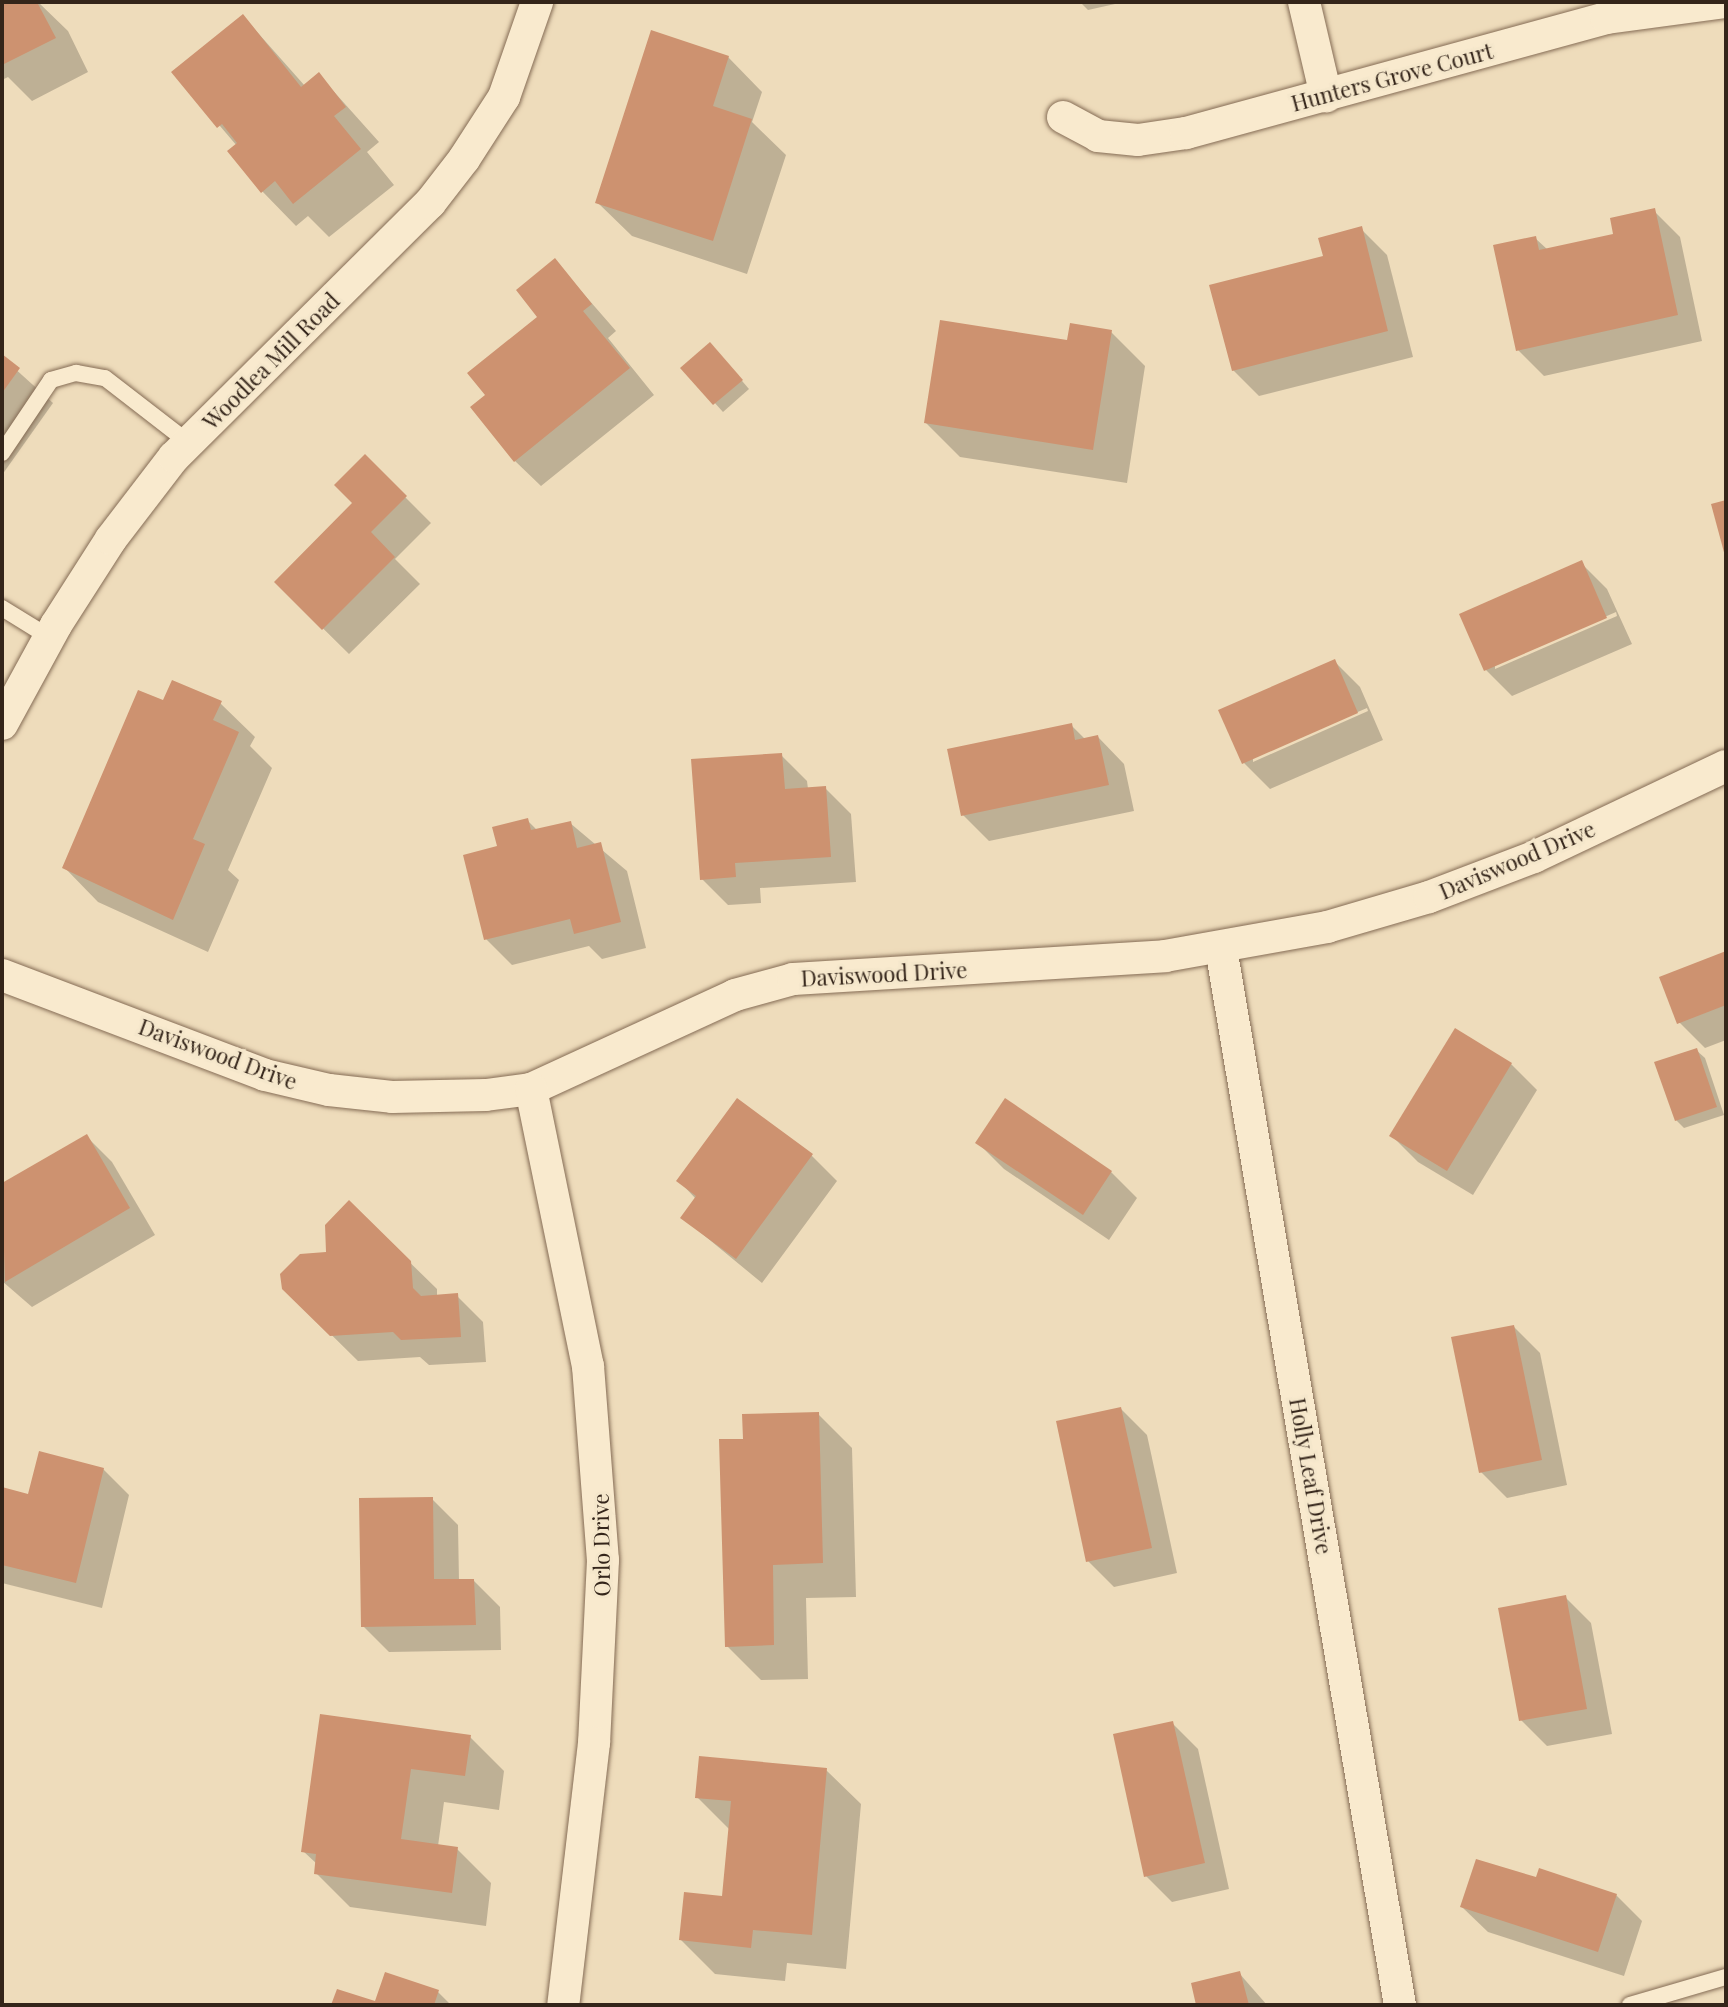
<!DOCTYPE html>
<style>
body{margin:0}
#map{position:relative;width:1728px;height:2007px;overflow:hidden;background:#eedcbb;font-family:"Playfair Display",serif}
div>[style]{position:absolute}
[style*='--x']{left:calc(var(--x)*1px);top:calc(var(--y)*1px);width:calc(var(--w)*1px);rotate:calc(var(--a)*1deg)}
.shadow>*{inset:0;background:#0003}
.building>*{inset:0;background:#cd9270}
.roads{filter:drop-shadow(0 0 2px #856c55) drop-shadow(0 0 2px #856c55)}
.lane>*{height:16px;margin:-8px;padding:0 8px;transform-origin:8px;border-radius:8px;background:#f9eace}
.street>*{height:32px;margin:-16px;padding:0 16px;transform-origin:16px;border-radius:16px;background:#f9eace}
span{translate:-50% -50%;white-space:nowrap;text-align:center;line-height:1.15;-webkit-text-stroke:6px #f5e7cb;paint-order:stroke}
.street-label{font-size:22px;color:#34251a}
.frame{position:absolute;inset:0;border:4px solid #34251a;pointer-events:none}
</style>
<div id="map">
<div class="shadow">
<i style="clip-path:polygon(2px 2px,38px 2px,68px 31px,88px 72px,32px 101px,8px 77px,2px 80px)"></i>
<i style="clip-path:polygon(1080px 2px,1124px 2px,1088px 10px)"></i>
<i style="clip-path:polygon(243px 16px,305px 86px,319px 75px,379px 142px,367px 152px,394px 185px,329px 237px,308px 216px,296px 226px,262px 191px,237px 146px,174px 72px)"></i>
<i style="clip-path:polygon(728px 57px,762px 92px,752px 122px,786px 155px,747px 274px,632px 236px,597px 202px)"></i>
<i style="clip-path:polygon(1654px 211px,1680px 237px,1702px 341px,1544px 376px,1518px 350px,1535px 238px,1548px 250px,1615px 236px)"></i>
<i style="clip-path:polygon(1361px 229px,1387px 255px,1413px 357px,1259px 396px,1233px 370px)"></i>
<i style="clip-path:polygon(555px 261px,616px 331px,608px 338px,654px 395px,541px 486px,515px 461px,488px 395px,540px 317px)"></i>
<i style="clip-path:polygon(1111px 332px,1145px 366px,1127px 483px,960px 457px,926px 423px,1069px 342px)"></i>
<i style="clip-path:polygon(718px 353px,749px 389px,723px 412px,683px 368px)"></i>
<i style="clip-path:polygon(2px 357px,53px 403px,2px 475px)"></i>
<i style="clip-path:polygon(365px 457px,431px 523px,395px 559px,420px 584px,349px 654px,276px 582px,355px 503px)"></i>
<i style="clip-path:polygon(evenodd,1581px 563px,1607px 589px,1632px 644px,1512px 696px,1486px 670px,1462px 615px,1581px 563px,1616px 612px,1617px 616px,1495px 669px,1495px 665px,1616px 612px)"></i>
<i style="clip-path:polygon(evenodd,1334px 661px,1360px 687px,1383px 740px,1270px 789px,1244px 763px,1334px 661px,1367px 708px,1368px 711px,1253px 762px,1253px 757px,1367px 708px)"></i>
<i style="clip-path:polygon(164px 703px,220px 703px,255px 737px,250px 746px,272px 768px,228px 870px,239px 880px,208px 952px,98px 902px,64px 867px)"></i>
<i style="clip-path:polygon(1071px 725px,1086px 740px,1098px 737px,1124px 764px,1134px 811px,989px 841px,963px 815px)"></i>
<i style="clip-path:polygon(781px 755px,807px 781px,808px 789px,825px 788px,851px 814px,856px 882px,760px 888px,761px 903px,728px 905px,702px 879px)"></i>
<i style="clip-path:polygon(527px 820px,538px 831px,570px 823px,627px 871px,646px 948px,602px 959px,589px 946px,512px 965px,486px 939px)"></i>
<i style="clip-path:polygon(1726px 953px,1726px 1040px,1705px 1048px,1679px 1022px)"></i>
<i style="clip-path:polygon(1696px 1050px,1705px 1058px,1724px 1115px,1684px 1128px,1676px 1120px)"></i>
<i style="clip-path:polygon(1511px 1064px,1537px 1090px,1473px 1195px,1418px 1162px,1392px 1136px)"></i>
<i style="clip-path:polygon(1005px 1101px,1111px 1172px,1137px 1198px,1109px 1240px,1004px 1169px,978px 1143px)"></i>
<i style="clip-path:polygon(86px 1136px,112px 1162px,155px 1235px,32px 1307px,2px 1281px,2px 1186px)"></i>
<i style="clip-path:polygon(811px 1155px,837px 1181px,762px 1283px,683px 1218px,696px 1199px,679px 1181px)"></i>
<i style="clip-path:polygon(349px 1203px,437px 1289px,437px 1297px,457px 1296px,483px 1322px,486px 1362px,429px 1365px,420px 1357px,358px 1361px,284px 1288px,328px 1254px)"></i>
<i style="clip-path:polygon(1514px 1327px,1540px 1353px,1567px 1485px,1507px 1498px,1481px 1472px)"></i>
<i style="clip-path:polygon(1121px 1409px,1147px 1435px,1177px 1573px,1114px 1587px,1088px 1561px)"></i>
<i style="clip-path:polygon(818px 1414px,852px 1448px,856px 1597px,806px 1598px,808px 1679px,761px 1680px,727px 1646px,745px 1441px)"></i>
<i style="clip-path:polygon(103px 1469px,129px 1495px,102px 1608px,2px 1583px,2px 1489px,30px 1496px)"></i>
<i style="clip-path:polygon(432px 1499px,458px 1525px,459px 1581px,474px 1581px,500px 1607px,501px 1650px,389px 1652px,363px 1626px)"></i>
<i style="clip-path:polygon(1565px 1597px,1591px 1623px,1612px 1734px,1547px 1746px,1521px 1720px)"></i>
<i style="clip-path:polygon(321px 1716px,470px 1737px,504px 1771px,499px 1810px,444px 1802px,438px 1846px,457px 1849px,491px 1883px,486px 1926px,350px 1907px,316px 1873px,317px 1864px,303px 1851px)"></i>
<i style="clip-path:polygon(1172px 1723px,1198px 1749px,1229px 1889px,1172px 1902px,1146px 1876px)"></i>
<i style="clip-path:polygon(826px 1770px,861px 1804px,846px 1969px,787px 1963px,785px 1981px,715px 1974px,681px 1940px,724px 1898px,730px 1830px,697px 1797px)"></i>
<i style="clip-path:polygon(1537px 1880px,1616px 1895px,1642px 1921px,1624px 1976px,1488px 1932px,1462px 1907px)"></i>
<i style="clip-path:polygon(1239px 1973px,1267px 2005px,1198px 2005px)"></i>
<i style="clip-path:polygon(438px 1992px,451px 2005px,334px 2005px,376px 2004px)"></i>
</div>
<div class="building">
<i style="clip-path:polygon(2px 2px,37px 2px,56px 38px,2px 65px)"></i>
<i style="clip-path:polygon(243px 14px,301px 87px,319px 72px,346px 107px,334px 116px,361px 149px,293px 204px,275px 181px,261px 193px,227px 151px,237px 143px,222px 124px,217px 128px,171px 72px)"></i>
<i style="clip-path:polygon(651px 30px,729px 56px,713px 106px,752px 119px,713px 241px,595px 203px)"></i>
<i style="clip-path:polygon(1655px 208px,1678px 315px,1516px 351px,1493px 245px,1536px 236px,1539px 250px,1613px 234px,1610px 218px)"></i>
<i style="clip-path:polygon(1362px 226px,1388px 331px,1232px 371px,1209px 285px,1323px 256px,1318px 238px)"></i>
<i style="clip-path:polygon(555px 258px,592px 304px,583px 311px,630px 368px,514px 462px,470px 407px,485px 395px,467px 373px,537px 317px,516px 290px)"></i>
<i style="clip-path:polygon(940px 320px,1067px 340px,1070px 323px,1112px 330px,1093px 450px,924px 423px)"></i>
<i style="clip-path:polygon(710px 342px,743px 380px,713px 405px,680px 368px)"></i>
<i style="clip-path:polygon(2px 354px,20px 368px,2px 393px)"></i>
<i style="clip-path:polygon(365px 454px,407px 496px,371px 532px,395px 557px,322px 630px,274px 582px,352px 503px,334px 485px)"></i>
<i style="clip-path:polygon(1726px 500px,1726px 555px,1725px 556px,1711px 504px)"></i>
<i style="clip-path:polygon(1582px 560px,1607px 618px,1484px 671px,1459px 614px)"></i>
<i style="clip-path:polygon(1335px 659px,1358px 713px,1242px 764px,1218px 710px)"></i>
<i style="clip-path:polygon(172px 680px,222px 701px,213px 720px,239px 732px,193px 839px,205px 844px,173px 920px,62px 868px,138px 690px,163px 700px)"></i>
<i style="clip-path:polygon(1072px 723px,1075px 740px,1098px 735px,1109px 785px,961px 816px,947px 749px)"></i>
<i style="clip-path:polygon(782px 753px,785px 789px,826px 786px,831px 857px,735px 863px,736px 877px,700px 880px,691px 759px)"></i>
<i style="clip-path:polygon(528px 818px,531px 830px,571px 821px,577px 848px,601px 842px,621px 922px,574px 934px,570px 919px,484px 940px,463px 855px,497px 846px,492px 827px)"></i>
<i style="clip-path:polygon(1726px 951px,1726px 1005px,1677px 1024px,1659px 977px)"></i>
<i style="clip-path:polygon(1455px 1028px,1512px 1063px,1447px 1171px,1389px 1136px)"></i>
<i style="clip-path:polygon(1697px 1048px,1717px 1107px,1675px 1121px,1654px 1062px)"></i>
<i style="clip-path:polygon(737px 1098px,813px 1154px,736px 1259px,680px 1218px,696px 1196px,676px 1181px)"></i>
<i style="clip-path:polygon(1005px 1098px,1112px 1171px,1083px 1215px,975px 1143px)"></i>
<i style="clip-path:polygon(87px 1134px,130px 1208px,5px 1282px,2px 1183px)"></i>
<i style="clip-path:polygon(349px 1200px,411px 1261px,413px 1288px,421px 1296px,458px 1293px,461px 1337px,401px 1340px,393px 1332px,330px 1336px,282px 1289px,280px 1274px,300px 1254px,326px 1252px,325px 1225px)"></i>
<i style="clip-path:polygon(1514px 1325px,1542px 1460px,1479px 1473px,1451px 1337px)"></i>
<i style="clip-path:polygon(1121px 1407px,1152px 1548px,1086px 1562px,1056px 1421px)"></i>
<i style="clip-path:polygon(819px 1412px,823px 1563px,773px 1565px,774px 1645px,725px 1647px,719px 1439px,743px 1439px,742px 1414px)"></i>
<i style="clip-path:polygon(39px 1451px,104px 1468px,76px 1583px,2px 1565px,2px 1487px,28px 1494px)"></i>
<i style="clip-path:polygon(433px 1497px,434px 1579px,474px 1579px,476px 1625px,361px 1627px,359px 1498px)"></i>
<i style="clip-path:polygon(1566px 1595px,1587px 1709px,1519px 1721px,1498px 1608px)"></i>
<i style="clip-path:polygon(320px 1714px,471px 1735px,465px 1776px,411px 1769px,401px 1839px,458px 1847px,452px 1893px,314px 1874px,316px 1854px,301px 1852px)"></i>
<i style="clip-path:polygon(1173px 1721px,1205px 1863px,1144px 1877px,1113px 1734px)"></i>
<i style="clip-path:polygon(699px 1756px,827px 1768px,812px 1935px,753px 1930px,751px 1948px,679px 1940px,684px 1892px,722px 1896px,731px 1801px,695px 1798px)"></i>
<i style="clip-path:polygon(1476px 1859px,1536px 1877px,1539px 1868px,1617px 1894px,1598px 1952px,1460px 1907px)"></i>
<i style="clip-path:polygon(1240px 1971px,1249px 2005px,1196px 2005px,1191px 1983px)"></i>
<i style="clip-path:polygon(385px 1972px,439px 1990px,434px 2005px,331px 2005px,337px 1989px,375px 2001px)"></i>
</div>
<div class="roads">
<div class="lane">
<i style="--x:2;--y:453;--w:88;--a:-56.1"></i>
<i style="--x:51;--y:380;--w:26;--a:-16"></i>
<i style="--x:76;--y:373;--w:29;--a:10"></i>
<i style="--x:105;--y:378;--w:106;--a:37.7"></i>
<i style="--x:2;--y:608;--w:55;--a:31.7"></i>
<i style="--x:1630;--y:2005;--w:100;--a:-16.3"></i>
</div>
<div class="street">
<i style="--x:1304;--y:2;--w:97;--a:76.8"></i>
<i style="--x:1063;--y:117;--w:40;--a:28"></i>
<i style="--x:1098;--y:136;--w:40;--a:5.7"></i>
<i style="--x:1138;--y:140;--w:49;--a:-8.3"></i>
<i style="--x:1186;--y:133;--w:435;--a:-15.3"></i>
<i style="--x:1606;--y:18;--w:120;--a:-7.7"></i>
<i style="--x:2;--y:724;--w:113;--a:-61.4"></i>
<i style="--x:56;--y:625;--w:102;--a:-57.4"></i>
<i style="--x:111;--y:539;--w:103;--a:-52.5"></i>
<i style="--x:174;--y:457;--w:361;--a:-44.8"></i>
<i style="--x:430;--y:203;--w:56;--a:-52.3"></i>
<i style="--x:464;--y:159;--w:74;--a:-57.2"></i>
<i style="--x:504;--y:97;--w:101;--a:-70.8"></i>
<i style="--x:1221;--y:948;--w:1072;--a:80.39"></i>
<i style="--x:2;--y:975;--w:281;--a:20.8"></i>
<i style="--x:265;--y:1075;--w:66;--a:13.2"></i>
<i style="--x:329;--y:1090;--w:63;--a:6.3"></i>
<i style="--x:392;--y:1097;--w:94;--a:-1.2"></i>
<i style="--x:486;--y:1095;--w:45;--a:-7.6"></i>
<i style="--x:531;--y:1089;--w:225;--a:-24.7"></i>
<i style="--x:735;--y:995;--w:60;--a:-15.4"></i>
<i style="--x:793;--y:979;--w:373;--a:-3.5"></i>
<i style="--x:1165;--y:956;--w:165;--a:-10.1"></i>
<i style="--x:1327;--y:927;--w:106;--a:-16.4"></i>
<i style="--x:1429;--y:897;--w:112;--a:-20.9"></i>
<i style="--x:1534;--y:857;--w:212;--a:-25.4"></i>
<i style="--x:531;--y:1089;--w:283;--a:78.4"></i>
<i style="--x:588;--y:1366;--w:195;--a:85.6"></i>
<i style="--x:603;--y:1560;--w:183;--a:92.8"></i>
<i style="--x:594;--y:1743;--w:264;--a:96.7"></i>
</div>
</div>
<div class="street-label">
<span style="left:1392px;top:77px;rotate:-15deg">Hunters Grove Court</span>
<span style="left:271px;top:361px;rotate:-45deg">Woodlea Mill Road</span>
<span style="left:1517px;top:860px;rotate:-23deg">Daviswood Drive</span>
<span style="left:884px;top:974px;rotate:-3deg">Daviswood Drive</span>
<span style="left:218px;top:1054px;rotate:20deg">Daviswood Drive</span>
<span style="left:1311px;top:1476px;rotate:80deg">Holly Leaf Drive</span>
<span style="left:601px;top:1545px;rotate:-91deg">Orlo Drive</span>
</div>
<div class="frame"></div>
</div>
